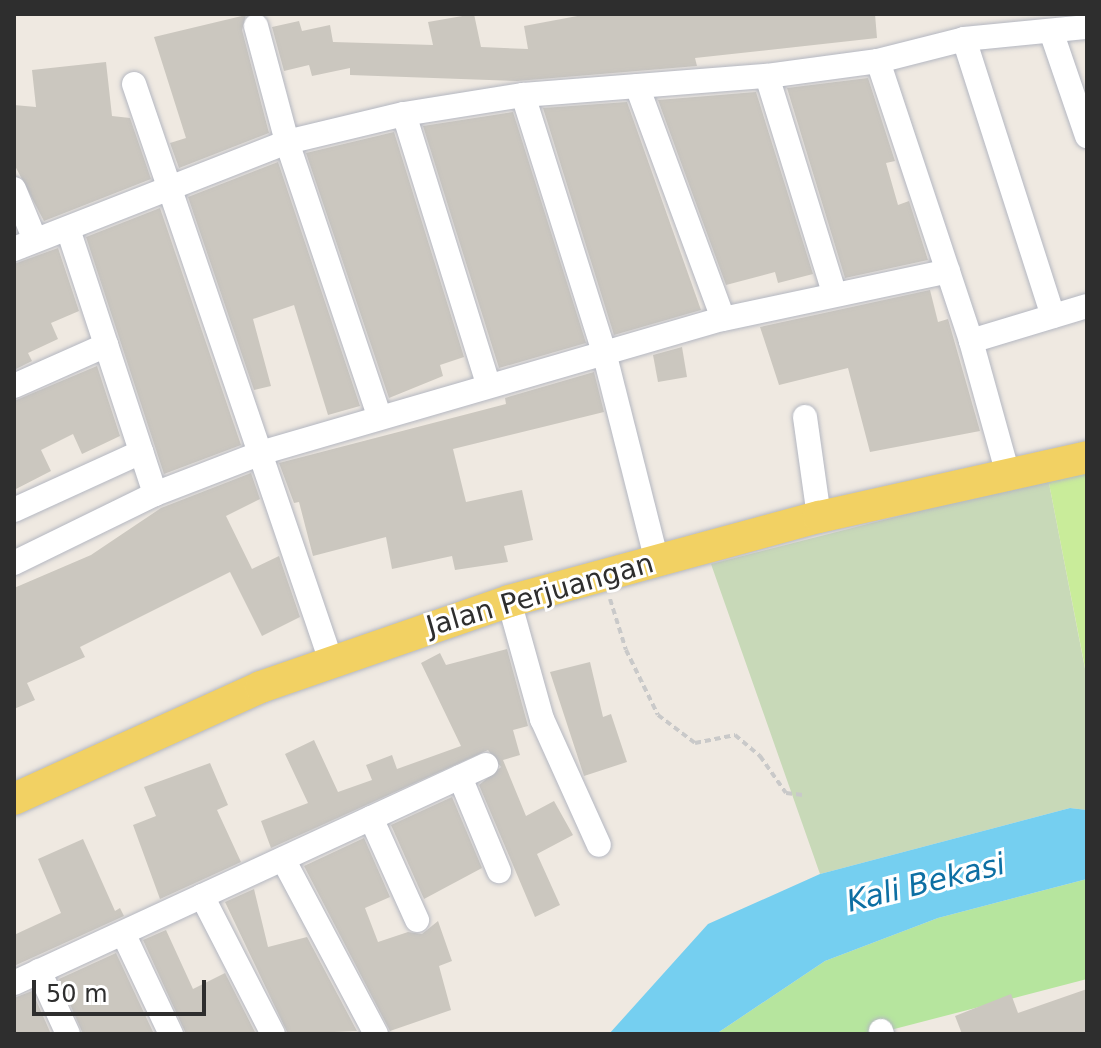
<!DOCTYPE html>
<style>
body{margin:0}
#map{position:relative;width:1101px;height:1048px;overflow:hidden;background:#efe9e1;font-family:"DejaVu Sans",sans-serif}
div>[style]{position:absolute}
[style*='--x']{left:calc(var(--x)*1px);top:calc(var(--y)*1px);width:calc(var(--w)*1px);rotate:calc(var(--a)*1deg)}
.green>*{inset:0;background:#b6e59e}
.cemetery>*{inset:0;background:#c8d9b8}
.pitch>*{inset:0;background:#c9ec9a}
.water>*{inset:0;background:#75cff0}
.building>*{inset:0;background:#cbc7bf}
.path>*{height:4px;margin-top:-2px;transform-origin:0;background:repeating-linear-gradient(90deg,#c9c9c9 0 6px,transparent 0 10px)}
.roads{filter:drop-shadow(0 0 2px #b4b7c1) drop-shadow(0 0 2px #b4b7c1)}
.minor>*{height:24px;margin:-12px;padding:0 12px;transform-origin:12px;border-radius:12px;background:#fff}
.major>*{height:32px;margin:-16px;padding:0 16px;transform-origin:16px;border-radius:16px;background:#f2d163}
span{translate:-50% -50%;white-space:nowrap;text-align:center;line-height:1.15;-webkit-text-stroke:6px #fff;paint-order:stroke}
.street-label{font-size:28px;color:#2e2e2e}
.water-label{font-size:30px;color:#0d6fa3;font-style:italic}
.frame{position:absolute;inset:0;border:16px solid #2e2e2e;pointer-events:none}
.scale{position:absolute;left:32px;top:980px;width:174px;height:36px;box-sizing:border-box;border:4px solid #2e2e2e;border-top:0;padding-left:10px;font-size:24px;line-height:28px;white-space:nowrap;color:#2e2e2e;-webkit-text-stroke:6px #fff;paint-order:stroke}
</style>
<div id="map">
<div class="green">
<i style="clip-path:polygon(1087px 879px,1087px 979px,875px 1034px,716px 1034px,825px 961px,938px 918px)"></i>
</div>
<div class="cemetery">
<i style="clip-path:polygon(1048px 478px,1087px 679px,1087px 810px,1070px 808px,820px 874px,711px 564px)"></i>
</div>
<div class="pitch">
<i style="clip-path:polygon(1087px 457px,1087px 678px,1048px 478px)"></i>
</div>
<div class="water">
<i style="clip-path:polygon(1070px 808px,1087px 810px,1087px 879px,938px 918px,825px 961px,716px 1034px,609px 1034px,708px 924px,820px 874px)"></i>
</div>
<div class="building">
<i style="clip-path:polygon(474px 14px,481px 47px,528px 49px,524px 26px,588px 14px,875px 14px,877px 38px,695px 58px,697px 66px,517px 81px,350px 75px,350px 68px,312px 76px,309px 65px,284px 71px,272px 27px,299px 21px,302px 31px,330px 25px,333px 42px,433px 45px,428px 22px)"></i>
<i style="clip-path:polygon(246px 15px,242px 30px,269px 133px,179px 168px,170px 143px,186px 138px,154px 37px)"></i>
<i style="clip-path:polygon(106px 62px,112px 116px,130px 118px,151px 179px,44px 221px,14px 164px,14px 105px,36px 107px,32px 70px)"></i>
<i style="clip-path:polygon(868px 78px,895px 161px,886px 163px,898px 205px,909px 201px,928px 260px,845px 278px,787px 88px)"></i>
<i style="clip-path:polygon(756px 92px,813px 274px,778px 283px,775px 272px,726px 285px,658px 100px)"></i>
<i style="clip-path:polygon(627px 102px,701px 310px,614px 335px,543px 108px)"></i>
<i style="clip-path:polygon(513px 112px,586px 343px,499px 368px,423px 126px)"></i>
<i style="clip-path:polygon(394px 132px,464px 357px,440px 365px,443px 376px,389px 398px,306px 153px)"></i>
<i style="clip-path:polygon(278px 162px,360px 406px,328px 415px,294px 305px,253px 319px,271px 386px,254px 390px,188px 197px)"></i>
<i style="clip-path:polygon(160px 208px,241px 445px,164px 474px,86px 237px)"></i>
<i style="clip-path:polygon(58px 248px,79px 311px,51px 323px,58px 339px,28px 353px,32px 361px,14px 370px,14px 264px)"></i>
<i style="clip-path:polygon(930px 290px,938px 322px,948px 319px,980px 431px,870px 452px,848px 368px,779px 385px,760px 327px)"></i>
<i style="clip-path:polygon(682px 347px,687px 377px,658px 382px,653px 355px)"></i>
<i style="clip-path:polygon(97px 366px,120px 436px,82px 454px,73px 434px,41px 450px,51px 471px,14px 490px,14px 401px)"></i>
<i style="clip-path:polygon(594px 372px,604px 412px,453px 449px,466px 502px,522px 490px,533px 540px,504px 546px,508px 562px,455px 570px,452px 556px,392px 569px,386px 537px,313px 556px,299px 502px,294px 503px,279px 463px,506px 404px,505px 398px)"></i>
<i style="clip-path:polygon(251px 473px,260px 499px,226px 516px,252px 569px,279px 556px,300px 617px,262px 636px,230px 572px,80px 647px,85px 657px,27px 683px,35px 700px,14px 709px,14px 588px,91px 555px,161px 508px)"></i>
<i style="clip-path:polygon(507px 649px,528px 726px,513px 730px,520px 755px,503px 760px,526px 816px,554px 801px,573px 835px,537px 854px,560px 905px,535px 917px,479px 785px,501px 767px,488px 750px,271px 848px,261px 821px,308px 803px,285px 754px,314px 740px,338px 792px,372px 780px,366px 765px,392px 755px,397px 769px,461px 746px,421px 663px,440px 653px,446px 665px)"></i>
<i style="clip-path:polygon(590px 662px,603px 717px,611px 714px,627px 762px,584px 776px,550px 672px)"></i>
<i style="clip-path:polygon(210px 763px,228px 805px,217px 810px,241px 862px,160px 899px,133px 825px,156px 816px,144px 787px)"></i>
<i style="clip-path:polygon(452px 797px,482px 868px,424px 899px,391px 825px)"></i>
<i style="clip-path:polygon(364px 838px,390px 897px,365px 908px,378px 942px,408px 932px,422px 934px,438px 921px,452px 961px,439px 966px,451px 1010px,390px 1031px,304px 866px)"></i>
<i style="clip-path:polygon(83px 839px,115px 911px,120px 908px,124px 916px,14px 966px,14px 935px,61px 913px,38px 859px)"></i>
<i style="clip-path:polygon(254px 889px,268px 947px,307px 937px,357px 1031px,288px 1034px,225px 902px)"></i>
<i style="clip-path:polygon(166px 930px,193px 989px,225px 973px,256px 1034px,186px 1034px,143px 940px)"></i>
<i style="clip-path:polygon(116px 953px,154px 1034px,83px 1034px,59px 979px)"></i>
<i style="clip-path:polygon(1087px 989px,1087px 1034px,962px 1034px,955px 1016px,1011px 994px,1018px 1013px)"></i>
<i style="clip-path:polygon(32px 991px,51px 1034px,14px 1034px,14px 998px)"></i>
</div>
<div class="path">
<i style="--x:610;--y:599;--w:53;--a:72.6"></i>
<i style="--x:626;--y:650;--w:72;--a:63.8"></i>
<i style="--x:658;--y:715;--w:46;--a:37.1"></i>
<i style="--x:695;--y:743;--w:41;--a:-11.3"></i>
<i style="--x:735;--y:735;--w:33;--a:40"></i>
<i style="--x:760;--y:756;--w:45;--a:54.9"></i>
<i style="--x:786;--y:793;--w:17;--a:7"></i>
</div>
<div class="roads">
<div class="minor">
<i style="--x:256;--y:26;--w:120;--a:75"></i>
<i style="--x:287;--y:142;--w:289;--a:71.4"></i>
<i style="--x:1052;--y:34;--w:108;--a:71.1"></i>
<i style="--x:964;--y:39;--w:291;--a:72.2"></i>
<i style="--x:878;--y:61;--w:295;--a:71.6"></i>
<i style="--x:971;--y:341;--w:121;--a:-16.8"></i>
<i style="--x:767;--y:76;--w:226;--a:72.8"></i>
<i style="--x:134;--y:84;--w:610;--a:71.15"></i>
<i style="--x:637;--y:86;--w:248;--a:69.7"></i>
<i style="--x:523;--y:95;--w:269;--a:72.5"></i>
<i style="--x:604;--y:352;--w:216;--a:75.8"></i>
<i style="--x:404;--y:114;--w:282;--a:72.7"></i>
<i style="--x:14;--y:189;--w:55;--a:67.6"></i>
<i style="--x:68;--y:229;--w:279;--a:71.8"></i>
<i style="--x:14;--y:249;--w:293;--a:-21.4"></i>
<i style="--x:287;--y:142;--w:120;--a:-13.5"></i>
<i style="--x:404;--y:114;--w:121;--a:-9.1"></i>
<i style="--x:523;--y:95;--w:245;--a:-4.5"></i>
<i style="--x:767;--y:76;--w:112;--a:-7.7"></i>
<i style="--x:878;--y:61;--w:89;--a:-14.3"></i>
<i style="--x:964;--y:39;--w:124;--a:-5.6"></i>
<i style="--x:971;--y:341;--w:138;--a:74.5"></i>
<i style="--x:14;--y:386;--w:101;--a:-24"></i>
<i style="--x:805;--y:417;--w:101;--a:82"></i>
<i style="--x:14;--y:510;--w:140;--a:-24.5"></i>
<i style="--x:14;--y:563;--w:157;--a:-26.1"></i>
<i style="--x:155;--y:494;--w:117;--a:-21.1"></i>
<i style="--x:264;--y:452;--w:478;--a:-16.2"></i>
<i style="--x:723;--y:319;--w:230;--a:-12"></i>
<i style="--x:509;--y:601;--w:123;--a:74.4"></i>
<i style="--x:542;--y:719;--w:138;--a:65.7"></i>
<i style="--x:460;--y:777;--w:102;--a:67.5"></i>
<i style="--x:371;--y:818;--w:112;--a:65.7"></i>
<i style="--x:283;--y:859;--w:198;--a:62"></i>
<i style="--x:202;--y:896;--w:155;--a:62.8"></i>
<i style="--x:123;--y:933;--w:112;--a:64.6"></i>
<i style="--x:39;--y:971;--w:69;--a:65.3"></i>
<i style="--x:14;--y:983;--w:520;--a:-24.79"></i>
<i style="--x:881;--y:1031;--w:3;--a:72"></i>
</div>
<div class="major">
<i style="--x:14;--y:799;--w:271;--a:-24.4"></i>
<i style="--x:261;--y:687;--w:262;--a:-19.1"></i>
<i style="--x:509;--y:601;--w:321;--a:-15.2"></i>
<i style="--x:819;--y:517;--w:275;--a:-12.6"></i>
</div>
</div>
<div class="street-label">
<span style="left:540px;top:595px;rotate:-16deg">Jalan Perjuangan</span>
</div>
<div class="water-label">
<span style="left:926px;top:883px;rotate:-14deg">Kali Bekasi</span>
</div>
<div class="frame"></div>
<div class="scale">50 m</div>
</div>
